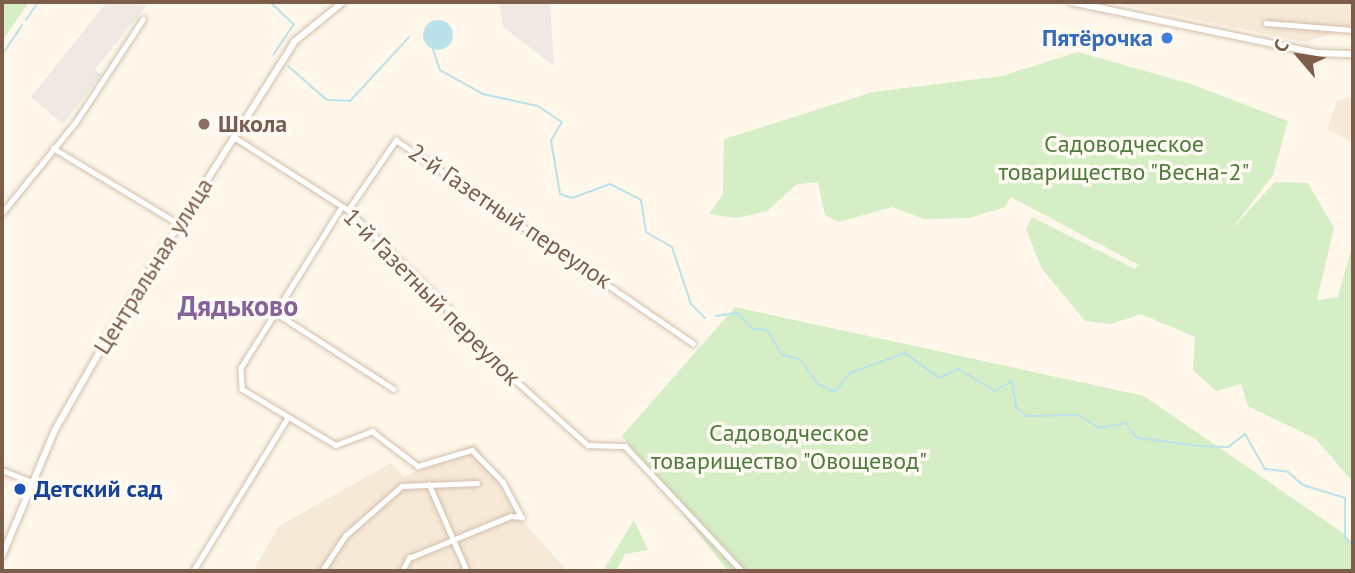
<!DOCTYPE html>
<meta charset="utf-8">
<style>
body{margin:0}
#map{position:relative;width:1355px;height:573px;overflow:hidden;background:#fef7ea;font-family:"PT Sans",sans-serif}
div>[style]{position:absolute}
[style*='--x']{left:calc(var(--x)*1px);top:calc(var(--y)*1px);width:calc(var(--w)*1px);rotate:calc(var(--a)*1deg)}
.residential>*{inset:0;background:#f6e9d7}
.industrial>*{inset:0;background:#efe9e2}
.green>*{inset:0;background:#d5eec6}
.water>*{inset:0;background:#bbe2ea}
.round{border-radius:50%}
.stream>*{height:2px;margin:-1px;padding:0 1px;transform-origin:1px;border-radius:1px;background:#bbe2ea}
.roads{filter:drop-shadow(0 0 2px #d2bfad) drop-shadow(0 0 2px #d2bfad)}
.street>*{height:4.5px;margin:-2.25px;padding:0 2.25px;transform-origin:2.25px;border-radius:2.25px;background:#fff}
.secondary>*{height:6px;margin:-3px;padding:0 3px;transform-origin:3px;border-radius:3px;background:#fff}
.dots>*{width:19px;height:19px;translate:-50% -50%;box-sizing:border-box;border:4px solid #fffaf2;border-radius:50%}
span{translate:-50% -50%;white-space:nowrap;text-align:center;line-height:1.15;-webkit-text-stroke:7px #fffaf2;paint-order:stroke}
.shop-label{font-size:24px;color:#366cbe;font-weight:700}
.right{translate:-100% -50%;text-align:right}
.education-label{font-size:24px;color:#785e54;font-weight:700}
.left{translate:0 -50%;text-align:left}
.park-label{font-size:24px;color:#4e7c3d}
.street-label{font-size:24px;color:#7c5d4a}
.transit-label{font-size:24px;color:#164399;font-weight:700}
.quarter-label{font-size:28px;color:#876298;font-weight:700}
.frame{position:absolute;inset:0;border:4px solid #7c5d4a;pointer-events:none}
.north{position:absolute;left:1264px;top:21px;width:70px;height:70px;-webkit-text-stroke:5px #fffaf2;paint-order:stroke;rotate:299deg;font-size:19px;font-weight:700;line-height:28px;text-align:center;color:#7c5d4a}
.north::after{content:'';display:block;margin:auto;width:24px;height:32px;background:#7c5d4a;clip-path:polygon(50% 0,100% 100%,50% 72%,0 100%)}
</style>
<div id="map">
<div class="residential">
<i style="clip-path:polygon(1111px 2px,1353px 2px,1353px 28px,1305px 42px)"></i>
<i style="clip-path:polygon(1353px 96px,1353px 143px,1327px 129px,1337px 101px)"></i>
<i style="clip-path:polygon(476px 443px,514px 511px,567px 571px,253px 571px,279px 526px,391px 463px,404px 477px)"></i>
</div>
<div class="industrial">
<i style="clip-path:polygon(107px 2px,147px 5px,95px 69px,101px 75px,63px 124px,31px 97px)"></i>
<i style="clip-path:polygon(499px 2px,550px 2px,554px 66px,503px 27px)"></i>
</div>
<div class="green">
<i style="clip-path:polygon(2px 2px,29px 2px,2px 41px)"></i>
<i style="clip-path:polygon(1078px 52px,1191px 84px,1288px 121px,1273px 175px,1231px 230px,1275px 182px,1308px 183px,1334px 228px,1317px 300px,1338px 297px,1353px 242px,1353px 482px,1316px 439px,1248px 406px,1241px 384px,1216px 391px,1193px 370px,1195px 337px,1141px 314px,1111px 324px,1085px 321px,1042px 269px,1026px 229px,1032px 217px,1135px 269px,1139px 265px,1011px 197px,1005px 207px,969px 218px,924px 219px,892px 207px,839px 222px,825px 215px,818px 182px,797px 184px,767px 211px,736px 218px,709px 214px,723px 194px,724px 139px,873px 92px,1002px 76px)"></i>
<i style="clip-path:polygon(735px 307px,1144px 396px,1343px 533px,1353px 543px,1353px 571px,728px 571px,622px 436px)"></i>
<i style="clip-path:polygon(634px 520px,648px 550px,625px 554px,616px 571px,603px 571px)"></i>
</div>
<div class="water">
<i class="round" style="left:423px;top:20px;width:30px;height:30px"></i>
</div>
<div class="stream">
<i style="--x:270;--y:2;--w:33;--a:43"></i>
<i style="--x:294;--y:24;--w:37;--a:124"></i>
<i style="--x:26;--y:20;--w:22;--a:-56"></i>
<i style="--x:433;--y:49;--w:22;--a:72"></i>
<i style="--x:440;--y:70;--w:49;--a:29.2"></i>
<i style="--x:483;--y:94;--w:56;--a:12.3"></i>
<i style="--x:538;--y:106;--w:29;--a:34"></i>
<i style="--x:562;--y:122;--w:21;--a:121"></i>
<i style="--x:551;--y:140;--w:55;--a:80.5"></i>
<i style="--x:560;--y:194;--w:13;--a:18"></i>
<i style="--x:572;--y:198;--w:40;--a:-20.2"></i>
<i style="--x:610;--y:184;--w:35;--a:27"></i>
<i style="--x:641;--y:200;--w:32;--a:81"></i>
<i style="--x:646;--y:232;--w:30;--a:30"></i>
<i style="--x:672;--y:247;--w:60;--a:71.6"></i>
<i style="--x:691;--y:304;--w:20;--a:45"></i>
<i style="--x:2;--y:55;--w:36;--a:-56"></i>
<i style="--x:288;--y:66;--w:52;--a:41.1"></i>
<i style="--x:327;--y:100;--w:23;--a:2"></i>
<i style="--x:350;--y:101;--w:87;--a:-47.3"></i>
<i style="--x:716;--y:316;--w:21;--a:-8"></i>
<i style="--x:737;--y:313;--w:23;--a:45"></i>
<i style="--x:753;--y:329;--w:14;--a:4"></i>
<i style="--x:767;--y:330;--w:29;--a:59"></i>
<i style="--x:782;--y:355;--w:18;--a:13"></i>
<i style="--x:800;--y:359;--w:31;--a:54"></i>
<i style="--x:818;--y:384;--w:19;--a:25"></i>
<i style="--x:835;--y:392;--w:24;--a:-52"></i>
<i style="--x:850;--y:373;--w:59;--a:-20"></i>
<i style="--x:905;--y:353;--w:42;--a:36.3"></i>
<i style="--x:939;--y:378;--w:21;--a:-25"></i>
<i style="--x:958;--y:369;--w:43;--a:30.7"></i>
<i style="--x:995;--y:391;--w:20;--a:-30"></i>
<i style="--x:1012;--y:381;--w:26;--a:81"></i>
<i style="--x:1016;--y:407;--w:13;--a:42"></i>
<i style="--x:1026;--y:416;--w:52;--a:-1.1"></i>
<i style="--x:1078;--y:415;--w:26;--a:31"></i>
<i style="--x:1100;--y:428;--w:26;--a:-11"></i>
<i style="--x:1126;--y:423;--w:19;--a:54"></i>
<i style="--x:1137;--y:438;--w:64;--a:7.2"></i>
<i style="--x:1200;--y:446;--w:28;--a:2"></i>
<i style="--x:1228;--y:447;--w:21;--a:-37"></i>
<i style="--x:1245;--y:434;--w:40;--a:60.3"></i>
<i style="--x:1265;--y:469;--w:23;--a:7"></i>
<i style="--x:1288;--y:472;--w:20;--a:41"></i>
<i style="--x:1303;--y:485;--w:44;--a:17.2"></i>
<i style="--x:1345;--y:498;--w:40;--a:90"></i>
<i style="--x:1345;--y:538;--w:11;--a:41"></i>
</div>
<div class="roads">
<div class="street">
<i style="--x:1266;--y:23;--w:87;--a:4.6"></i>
<i style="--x:234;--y:137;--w:135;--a:32.6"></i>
<i style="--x:348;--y:210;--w:140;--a:44.4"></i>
<i style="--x:448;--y:308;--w:12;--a:90"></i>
<i style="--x:448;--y:320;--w:188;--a:41.8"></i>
<i style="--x:588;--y:445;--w:37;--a:2"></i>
<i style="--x:625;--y:446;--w:171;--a:46.9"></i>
<i style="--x:53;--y:148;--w:147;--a:31.1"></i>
<i style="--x:342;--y:207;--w:190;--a:122.1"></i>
<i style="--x:241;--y:368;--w:21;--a:87"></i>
<i style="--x:242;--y:389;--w:109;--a:30.8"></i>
<i style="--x:336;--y:445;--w:39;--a:-21"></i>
<i style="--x:372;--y:431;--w:58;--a:37.3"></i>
<i style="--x:418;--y:466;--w:56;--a:-16.5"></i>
<i style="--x:472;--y:450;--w:45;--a:45.9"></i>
<i style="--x:503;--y:482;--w:40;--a:62"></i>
<i style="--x:348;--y:210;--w:85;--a:-55.6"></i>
<i style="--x:396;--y:140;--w:360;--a:34.4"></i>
<i style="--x:2;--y:213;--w:116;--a:-51"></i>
<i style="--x:75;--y:123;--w:124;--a:-56.8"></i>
<i style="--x:276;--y:313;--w:140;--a:32.8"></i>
<i style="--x:2;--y:470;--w:32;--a:22"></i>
<i style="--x:429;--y:484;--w:95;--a:66.4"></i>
<i style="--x:193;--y:571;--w:179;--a:-58.3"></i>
<i style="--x:322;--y:571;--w:42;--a:-56.7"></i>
<i style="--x:345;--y:536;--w:76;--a:-41.3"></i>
<i style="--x:402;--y:486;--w:75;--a:-2.3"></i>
<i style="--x:402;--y:571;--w:15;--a:-62"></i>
<i style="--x:409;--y:558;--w:110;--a:-22.4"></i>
<i style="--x:511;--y:516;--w:11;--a:5"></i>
</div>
<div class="secondary">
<i style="--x:1071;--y:2;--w:252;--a:11.7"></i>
<i style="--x:1318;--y:53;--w:35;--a:2"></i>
<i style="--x:2;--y:556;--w:137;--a:-67.2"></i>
<i style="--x:55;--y:430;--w:113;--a:-60.3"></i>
<i style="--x:111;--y:332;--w:343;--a:-57.7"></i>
<i style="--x:294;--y:42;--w:63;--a:-39.2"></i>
</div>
</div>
<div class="dots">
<i style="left:1167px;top:38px;background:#3f7fe0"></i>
<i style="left:204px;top:124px;background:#8d6e63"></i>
<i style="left:20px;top:489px;background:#1a4fb4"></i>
</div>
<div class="shop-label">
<span class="right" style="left:1153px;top:38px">Пятёрочка</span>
</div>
<div class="education-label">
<span class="left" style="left:218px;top:124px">Школа</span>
</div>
<div class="park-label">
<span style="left:1124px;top:158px">Садоводческое<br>товарищество "Весна-2"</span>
<span style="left:789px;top:447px">Садоводческое<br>товарищество "Овощевод"</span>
</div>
<div class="street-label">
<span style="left:510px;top:216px;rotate:34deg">2-й Газетный переулок</span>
<span style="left:153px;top:266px;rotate:-58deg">Центральная улица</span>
<span style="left:432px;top:297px;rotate:45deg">1-й Газетный переулок</span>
</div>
<div class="transit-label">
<span class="left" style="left:34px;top:489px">Детский сад</span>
</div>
<div class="quarter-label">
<span style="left:238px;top:306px">Дядьково</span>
</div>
<div class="frame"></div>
<div class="north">С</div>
</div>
